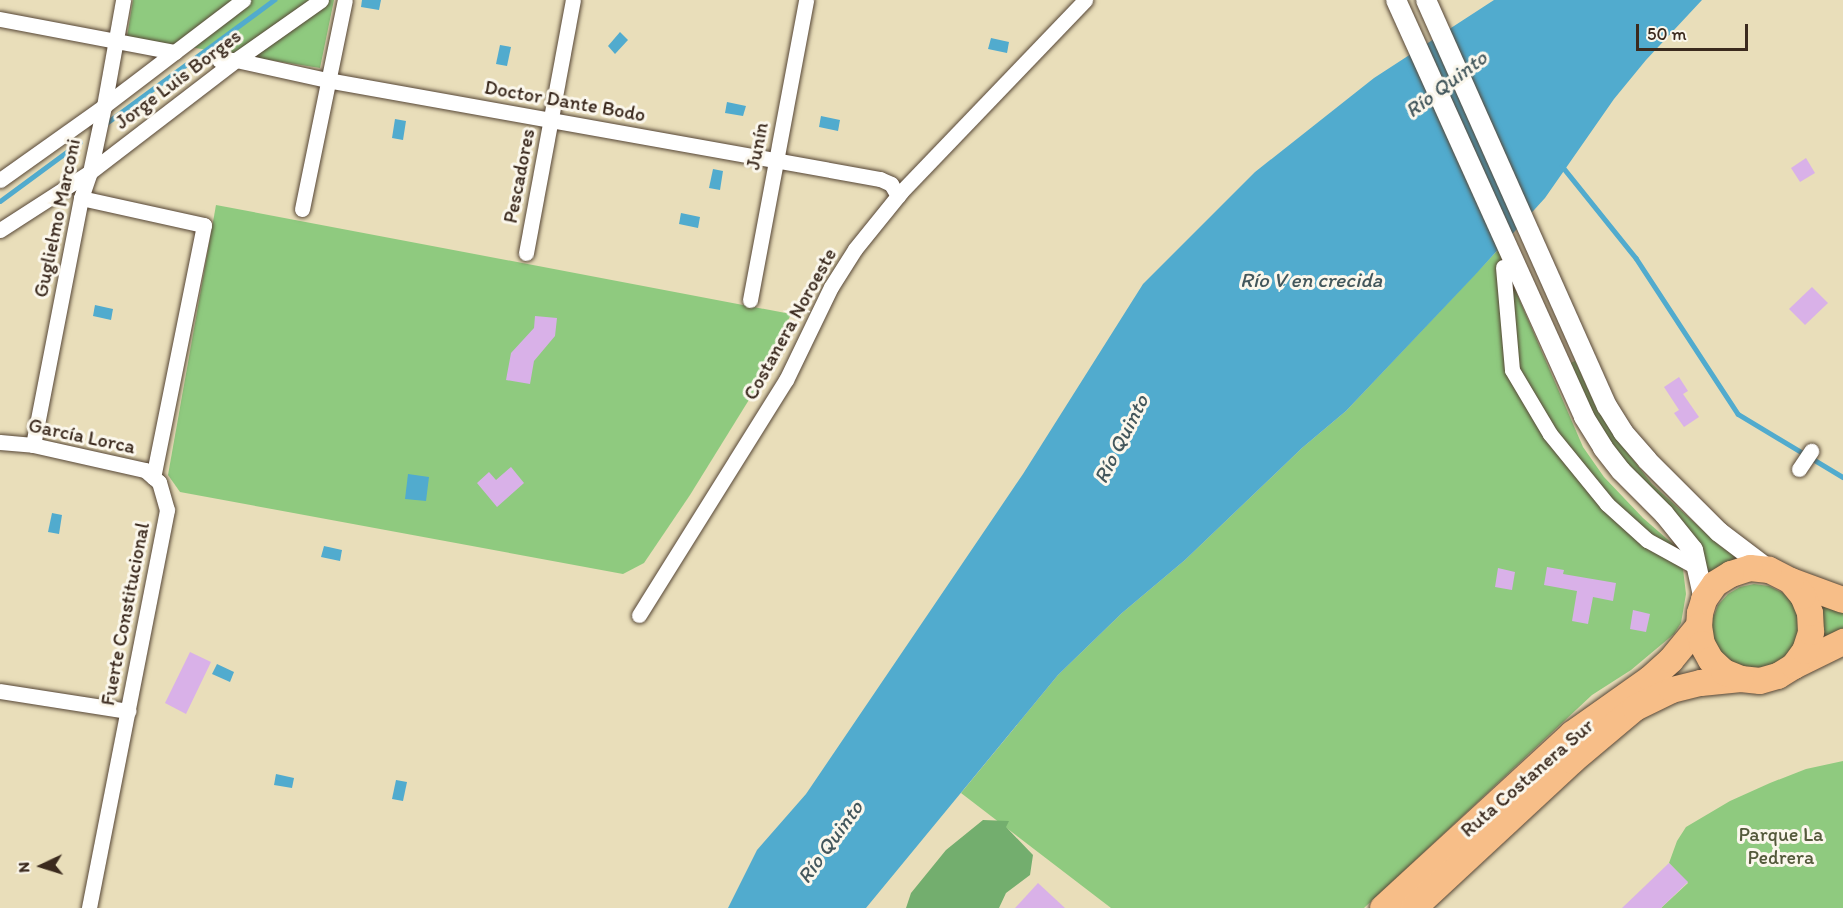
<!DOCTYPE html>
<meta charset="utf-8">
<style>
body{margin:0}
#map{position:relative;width:1843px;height:908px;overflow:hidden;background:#e9deba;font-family:Itim,sans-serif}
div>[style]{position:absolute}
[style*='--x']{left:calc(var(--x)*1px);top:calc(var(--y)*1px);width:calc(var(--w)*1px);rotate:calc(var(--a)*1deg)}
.green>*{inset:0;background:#8fca7f}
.forest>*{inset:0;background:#73ae6e}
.water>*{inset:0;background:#51abce}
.stream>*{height:4.5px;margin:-2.25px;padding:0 2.25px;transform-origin:2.25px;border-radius:2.25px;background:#51abce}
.building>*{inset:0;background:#d9b1e8}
.roads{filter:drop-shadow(0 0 2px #554535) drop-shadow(0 0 2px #554535)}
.minor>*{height:15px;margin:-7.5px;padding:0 7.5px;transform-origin:7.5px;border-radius:7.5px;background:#fff}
.tertiary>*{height:20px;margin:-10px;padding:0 10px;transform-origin:10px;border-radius:10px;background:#fff}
.primary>*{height:26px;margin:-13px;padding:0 13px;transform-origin:13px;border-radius:13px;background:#f7be88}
span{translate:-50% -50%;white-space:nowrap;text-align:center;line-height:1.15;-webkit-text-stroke:6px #fbf7ec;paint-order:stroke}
.street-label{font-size:20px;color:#3b2a1e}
.park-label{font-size:20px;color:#545a3b}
.water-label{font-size:21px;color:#43575c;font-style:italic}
.north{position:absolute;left:12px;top:836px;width:60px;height:60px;-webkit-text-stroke:4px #fbf7ec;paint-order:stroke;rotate:266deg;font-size:16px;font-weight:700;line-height:24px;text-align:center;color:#3b2a1e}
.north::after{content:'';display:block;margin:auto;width:21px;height:27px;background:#3b2a1e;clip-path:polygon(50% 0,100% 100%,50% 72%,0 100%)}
.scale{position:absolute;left:1636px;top:24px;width:112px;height:27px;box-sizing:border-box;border:3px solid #3b2a1e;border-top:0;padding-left:8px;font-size:18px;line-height:21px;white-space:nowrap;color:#3b2a1e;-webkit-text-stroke:4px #fbf7ec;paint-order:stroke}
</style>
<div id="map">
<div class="green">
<i style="clip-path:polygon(133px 0,334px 0,320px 68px,127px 37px)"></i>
<i style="clip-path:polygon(216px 205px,791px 314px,760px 382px,690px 495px,644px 563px,623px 574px,180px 492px,168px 475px)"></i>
<i style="clip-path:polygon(1498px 250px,1583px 447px,1604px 477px,1643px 518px,1674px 545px,1683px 569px,1686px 594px,1681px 623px,1674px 634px,1631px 670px,1592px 695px,1364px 908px,1111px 908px,961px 793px,1058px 675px,1122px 613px,1185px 560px,1302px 448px,1346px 411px)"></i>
<i style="clip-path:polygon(1575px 361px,1596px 407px,1613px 434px,1652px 484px,1719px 545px,1746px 565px,1707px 585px,1623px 468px,1566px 365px)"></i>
<i style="clip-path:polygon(1754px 584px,1769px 586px,1783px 593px,1794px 604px,1800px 619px,1797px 649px,1775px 671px,1732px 668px,1714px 646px,1711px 632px,1713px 618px,1718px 605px,1728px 594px,1740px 587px)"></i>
<i style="clip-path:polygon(1817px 601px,1843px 610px,1843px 639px,1823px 647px,1824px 627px)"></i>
<i style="clip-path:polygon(1843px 761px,1843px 908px,1661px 908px,1688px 883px,1669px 863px,1677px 841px,1686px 827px,1730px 801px,1770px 783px,1806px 769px)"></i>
</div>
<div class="forest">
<i style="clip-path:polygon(983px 820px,1009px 821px,1006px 827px,1033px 855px,1030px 875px,1006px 893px,999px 908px,906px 908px,911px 893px,946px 850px)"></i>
</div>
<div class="water">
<i style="clip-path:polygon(362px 0,381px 0,379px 10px,361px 7px)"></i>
<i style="clip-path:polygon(1494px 0,1702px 0,1646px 60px,1614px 99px,1545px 198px,1475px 275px,1346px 411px,1302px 448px,1185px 560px,1122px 613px,1058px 675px,866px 908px,728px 908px,757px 850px,806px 794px,1023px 474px,1143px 284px,1255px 172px,1374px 78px)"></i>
<i style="clip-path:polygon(620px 32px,628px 40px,615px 54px,608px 46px)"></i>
<i style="clip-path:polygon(991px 38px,1009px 42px,1007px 53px,988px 49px)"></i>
<i style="clip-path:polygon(500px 45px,511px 47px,507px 66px,496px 64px)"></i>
<i style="clip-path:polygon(727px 102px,746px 106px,743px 116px,725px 113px)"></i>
<i style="clip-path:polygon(821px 116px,840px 120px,838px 131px,819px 127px)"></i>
<i style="clip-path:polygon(395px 119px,406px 121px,403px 140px,392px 138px)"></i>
<i style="clip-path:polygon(713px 169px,723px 171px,720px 190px,709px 188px)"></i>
<i style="clip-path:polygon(681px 213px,700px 217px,698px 228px,679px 224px)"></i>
<i style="clip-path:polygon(95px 305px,113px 309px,111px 320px,93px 316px)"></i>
<i style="clip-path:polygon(408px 474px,429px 477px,426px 501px,405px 499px)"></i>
<i style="clip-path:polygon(52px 513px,62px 515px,59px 534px,48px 532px)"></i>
<i style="clip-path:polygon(324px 546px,342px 550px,340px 561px,321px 557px)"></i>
<i style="clip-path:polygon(217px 664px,234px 672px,230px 682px,212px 674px)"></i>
<i style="clip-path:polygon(276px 774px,294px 778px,292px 788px,274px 785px)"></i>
<i style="clip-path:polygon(396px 780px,407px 782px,403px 801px,392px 799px)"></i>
</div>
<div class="stream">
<i style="--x:105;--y:124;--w:210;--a:-36.3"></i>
<i style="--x:1562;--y:166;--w:118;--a:51.2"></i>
<i style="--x:1636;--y:258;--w:186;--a:56.8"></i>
<i style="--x:1738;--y:414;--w:122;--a:31"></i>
<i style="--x:0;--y:201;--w:99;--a:-36.4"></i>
</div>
<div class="building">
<i style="clip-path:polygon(1806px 158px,1815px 173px,1800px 182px,1791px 168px)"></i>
<i style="clip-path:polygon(1812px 287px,1828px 303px,1805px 325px,1789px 309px)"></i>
<i style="clip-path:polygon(535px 316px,557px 318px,555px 336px,534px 361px,530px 384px,506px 380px,511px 353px,534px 328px)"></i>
<i style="clip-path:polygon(1679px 377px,1688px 391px,1683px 394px,1699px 417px,1684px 427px,1674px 413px,1679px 410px,1664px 387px)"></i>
<i style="clip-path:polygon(511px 467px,524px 483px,497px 507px,477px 483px,489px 472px,496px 480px)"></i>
<i style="clip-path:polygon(1547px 567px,1564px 570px,1563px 574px,1616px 583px,1613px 601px,1593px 597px,1588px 624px,1572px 621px,1577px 591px,1544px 585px)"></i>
<i style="clip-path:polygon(1498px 568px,1515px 572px,1512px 590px,1495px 587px)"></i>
<i style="clip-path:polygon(1633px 610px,1650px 614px,1646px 632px,1630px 629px)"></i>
<i style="clip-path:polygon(190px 652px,211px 662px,186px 714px,165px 703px)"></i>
<i style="clip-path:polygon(1669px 863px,1688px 882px,1661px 908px,1622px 908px)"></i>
<i style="clip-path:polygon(1038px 883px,1065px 908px,1015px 908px)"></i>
</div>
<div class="roads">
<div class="minor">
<i style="--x:0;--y:19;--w:178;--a:10.7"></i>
<i style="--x:219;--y:60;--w:17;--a:0"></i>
<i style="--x:236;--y:60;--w:93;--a:12.4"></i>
<i style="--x:327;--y:80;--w:562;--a:10.15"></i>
<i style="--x:880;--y:179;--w:12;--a:24"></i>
<i style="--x:891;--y:184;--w:14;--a:60"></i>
<i style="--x:0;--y:180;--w:128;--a:-35.4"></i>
<i style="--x:104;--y:106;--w:175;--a:-37.3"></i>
<i style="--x:81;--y:198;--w:126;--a:12.4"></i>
<i style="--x:204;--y:225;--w:257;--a:101.4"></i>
<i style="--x:153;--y:477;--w:8;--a:40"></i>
<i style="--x:159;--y:482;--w:29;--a:74"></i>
<i style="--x:167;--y:510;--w:406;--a:101.1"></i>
<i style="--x:302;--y:209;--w:213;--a:-78.4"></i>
<i style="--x:0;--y:230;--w:107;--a:-32.8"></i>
<i style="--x:90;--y:172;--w:184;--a:-37.5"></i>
<i style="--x:236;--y:60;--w:104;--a:-35.2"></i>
<i style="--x:526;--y:253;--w:257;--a:-79.5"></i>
<i style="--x:1503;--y:267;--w:103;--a:85"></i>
<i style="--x:1512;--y:370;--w:74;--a:59.3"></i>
<i style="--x:1550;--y:434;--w:90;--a:50.8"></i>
<i style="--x:1607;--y:504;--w:54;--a:42"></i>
<i style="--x:1647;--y:540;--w:58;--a:28.8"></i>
<i style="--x:750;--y:300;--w:305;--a:-79.4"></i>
<i style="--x:0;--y:442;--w:33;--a:5"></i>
<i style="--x:33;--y:445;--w:115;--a:12.6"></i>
<i style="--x:145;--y:470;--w:11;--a:41"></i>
<i style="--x:33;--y:445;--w:252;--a:-79"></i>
<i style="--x:81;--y:198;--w:28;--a:-71"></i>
<i style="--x:90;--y:172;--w:67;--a:-78"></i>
<i style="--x:104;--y:106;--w:108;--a:-79.8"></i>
<i style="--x:1799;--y:469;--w:22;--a:-56"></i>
<i style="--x:639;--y:615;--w:277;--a:-58"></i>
<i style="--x:786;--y:380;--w:103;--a:-64.2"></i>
<i style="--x:831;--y:287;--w:45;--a:-57.7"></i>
<i style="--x:855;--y:249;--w:73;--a:-51.1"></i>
<i style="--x:901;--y:192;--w:266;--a:-46.2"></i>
<i style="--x:0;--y:691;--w:130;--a:8.9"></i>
</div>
<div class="tertiary">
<i style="--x:1396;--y:0;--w:457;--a:65.7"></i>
<i style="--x:1584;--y:417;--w:36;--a:58"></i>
<i style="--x:1603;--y:448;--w:29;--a:52"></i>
<i style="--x:1621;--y:471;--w:61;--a:45"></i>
<i style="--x:1664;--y:514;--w:46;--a:51.1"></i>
<i style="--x:1693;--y:550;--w:51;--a:77.6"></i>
<i style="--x:1426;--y:0;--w:445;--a:66"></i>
<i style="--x:1607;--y:406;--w:31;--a:58"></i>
<i style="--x:1623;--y:432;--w:37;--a:49"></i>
<i style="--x:1647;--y:460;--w:102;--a:45"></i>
<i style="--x:1719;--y:532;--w:63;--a:37.2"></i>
</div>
<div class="primary">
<i style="--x:1791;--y:581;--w:55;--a:20.1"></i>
<i style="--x:1794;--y:666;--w:55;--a:-26.1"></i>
<i style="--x:1383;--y:908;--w:257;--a:-42.6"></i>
<i style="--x:1572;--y:734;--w:95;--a:-35.2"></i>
<i style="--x:1650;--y:679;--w:28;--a:-42"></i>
<i style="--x:1671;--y:660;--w:44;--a:-50.5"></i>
<i style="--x:1414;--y:908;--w:216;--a:-42.9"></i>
<i style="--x:1572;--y:761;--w:82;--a:-40.1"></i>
<i style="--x:1635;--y:708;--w:41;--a:-25.9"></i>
<i style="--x:1672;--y:690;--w:30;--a:-14"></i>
<i style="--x:1701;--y:683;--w:40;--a:-5.7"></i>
<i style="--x:1741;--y:679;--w:19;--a:6"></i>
<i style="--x:1760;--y:681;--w:19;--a:-16"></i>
<i style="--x:1778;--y:676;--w:19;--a:-32"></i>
<i style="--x:1794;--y:666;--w:19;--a:-54"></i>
<i style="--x:1805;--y:651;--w:20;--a:-72"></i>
<i style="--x:1811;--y:632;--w:19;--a:-93"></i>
<i style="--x:1810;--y:613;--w:18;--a:-112"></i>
<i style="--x:1803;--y:596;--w:19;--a:-129"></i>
<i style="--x:1791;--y:581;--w:25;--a:-153"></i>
<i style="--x:1769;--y:570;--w:19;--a:-174"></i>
<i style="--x:1750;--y:568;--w:20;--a:162"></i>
<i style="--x:1731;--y:574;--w:19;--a:148"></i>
<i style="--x:1715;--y:584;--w:19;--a:125"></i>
<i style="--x:1704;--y:600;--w:14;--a:107"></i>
<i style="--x:1700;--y:613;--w:13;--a:94"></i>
<i style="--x:1699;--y:626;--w:18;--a:81"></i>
<i style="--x:1702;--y:644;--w:18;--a:61"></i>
<i style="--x:1711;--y:660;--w:18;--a:43"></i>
<i style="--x:1724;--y:672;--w:18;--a:22"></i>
</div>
</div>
<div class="street-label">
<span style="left:178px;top:79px;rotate:-37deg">Jorge Luis Borges</span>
<span style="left:565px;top:101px;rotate:10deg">Doctor Dante Bodo</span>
<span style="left:757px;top:146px;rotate:-79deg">Junín</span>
<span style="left:519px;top:176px;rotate:-79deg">Pescadores</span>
<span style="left:57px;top:218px;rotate:-78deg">Guglielmo Marconi</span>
<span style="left:790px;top:324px;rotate:-61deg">Costanera Noroeste</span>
<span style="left:82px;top:436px;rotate:12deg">García Lorca</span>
<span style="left:125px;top:614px;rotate:-79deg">Fuerte Constitucional</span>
<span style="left:1527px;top:778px;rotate:-41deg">Ruta Costanera Sur</span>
</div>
<div class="park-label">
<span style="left:1781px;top:846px">Parque La<br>Pedrera</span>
</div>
<div class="water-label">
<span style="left:1446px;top:84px;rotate:-37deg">Río Quinto</span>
<span style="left:1311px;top:280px">Río V en crecida</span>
<span style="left:1121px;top:439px;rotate:-63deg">Río Quinto</span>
<span style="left:830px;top:842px;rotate:-54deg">Río Quinto</span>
</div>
<div class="north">N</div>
<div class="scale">50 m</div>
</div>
